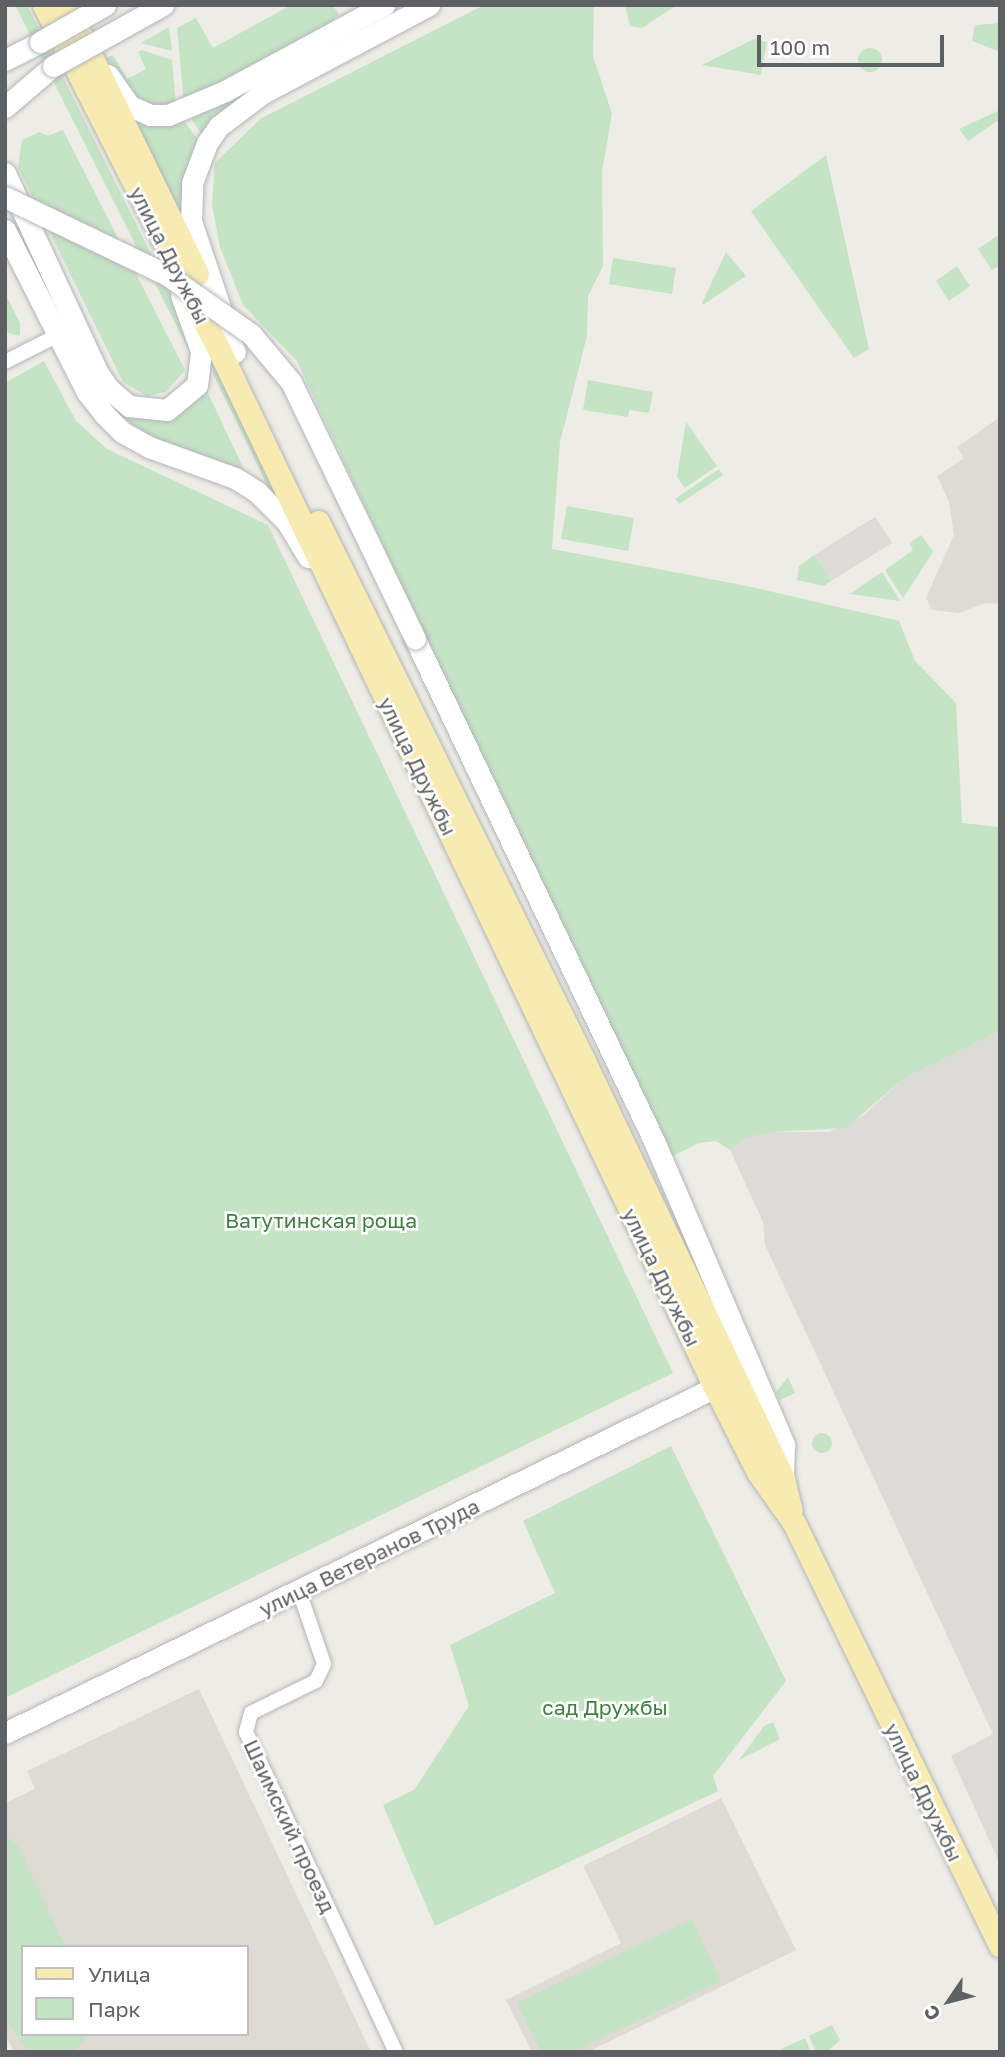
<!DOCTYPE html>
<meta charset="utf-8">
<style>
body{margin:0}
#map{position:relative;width:1005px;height:2057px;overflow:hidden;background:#eeece6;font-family:"Golos Text",sans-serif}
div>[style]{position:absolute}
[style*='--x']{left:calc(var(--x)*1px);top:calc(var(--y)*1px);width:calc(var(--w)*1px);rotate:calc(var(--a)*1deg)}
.industrial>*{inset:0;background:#dddbd8}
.education>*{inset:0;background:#dedbd4}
.green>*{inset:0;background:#c5e3c5}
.round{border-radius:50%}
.roads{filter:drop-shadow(0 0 2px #b3b6b9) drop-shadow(0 0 2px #b3b6b9)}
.street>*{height:14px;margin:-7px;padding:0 7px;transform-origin:7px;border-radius:7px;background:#fff}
.secondary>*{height:21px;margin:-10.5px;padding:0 10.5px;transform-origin:10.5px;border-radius:10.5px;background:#fff}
.primary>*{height:23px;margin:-11.5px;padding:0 11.5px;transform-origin:11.5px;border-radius:11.5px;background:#f7ebb2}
.bridges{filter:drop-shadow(0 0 2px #b2b5b9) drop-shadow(0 0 2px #b2b5b9)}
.secondary-bridge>*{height:21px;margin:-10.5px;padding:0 10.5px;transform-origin:10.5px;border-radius:10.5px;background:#fff}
span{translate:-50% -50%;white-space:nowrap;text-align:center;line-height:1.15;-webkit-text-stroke:5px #fff;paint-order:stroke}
.street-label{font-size:21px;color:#5d6164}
.park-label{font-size:21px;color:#3e8241}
.frame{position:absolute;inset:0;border:7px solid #5d6164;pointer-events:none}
.legend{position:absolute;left:21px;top:1945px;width:228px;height:91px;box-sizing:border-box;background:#fff;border:2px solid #bec0c1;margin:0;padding:9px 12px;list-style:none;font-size:21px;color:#5d6164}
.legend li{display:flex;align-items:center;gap:14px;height:35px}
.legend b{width:35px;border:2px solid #bec0c1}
.north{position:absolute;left:914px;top:1966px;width:70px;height:70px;-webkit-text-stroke:5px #fff;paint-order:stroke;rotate:235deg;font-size:19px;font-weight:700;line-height:28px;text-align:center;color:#5d6164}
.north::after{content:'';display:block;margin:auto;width:24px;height:32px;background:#5d6164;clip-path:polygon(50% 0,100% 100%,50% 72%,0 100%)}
.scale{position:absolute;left:757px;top:35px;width:187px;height:32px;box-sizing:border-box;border:4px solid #5d6164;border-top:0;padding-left:9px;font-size:21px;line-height:24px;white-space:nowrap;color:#5d6164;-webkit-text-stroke:5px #fff;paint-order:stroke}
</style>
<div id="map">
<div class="industrial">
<i style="clip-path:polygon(875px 517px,892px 543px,831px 581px,814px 555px)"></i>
<i style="clip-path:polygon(1000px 1031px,1000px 1864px,951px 1756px,993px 1734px,765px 1245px,763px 1222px,730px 1150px,746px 1138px,771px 1132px,829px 1132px,864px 1115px,903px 1079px)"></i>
</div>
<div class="education">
<i style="clip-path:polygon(1000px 417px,1000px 604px,986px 603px,959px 613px,932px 610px,926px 598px,954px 535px,949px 502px,937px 476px,964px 458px,957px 447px)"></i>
<i style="clip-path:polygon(evenodd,199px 1689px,371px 2052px,14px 2052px,5px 2034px,5px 1803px,35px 1789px,27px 1771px,199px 1689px,23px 1947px,247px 1947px,247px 2034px,23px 2034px,23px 1947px)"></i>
<i style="clip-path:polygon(721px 1798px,796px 1950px,588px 2052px,532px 2052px,506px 2000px,621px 1943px,583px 1866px)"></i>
</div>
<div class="green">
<i style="clip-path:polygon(15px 5px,27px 5px,190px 332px,196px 365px)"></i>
<i style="clip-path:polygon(291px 5px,332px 5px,339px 14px,330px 24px,184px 103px,177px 28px,196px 18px,213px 48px)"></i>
<i style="clip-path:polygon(484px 5px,594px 5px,593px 56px,612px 114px,602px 171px,603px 266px,588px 296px,587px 336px,560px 442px,552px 549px,742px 585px,899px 621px,915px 661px,956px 703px,962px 823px,1000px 827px,1000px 1031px,903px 1079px,846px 1128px,771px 1132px,746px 1138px,730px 1150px,716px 1141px,699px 1143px,669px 1158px,297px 361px,243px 305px,220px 247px,212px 205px,215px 163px,260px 119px)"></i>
<i style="clip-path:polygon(677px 5px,642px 28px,630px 26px,625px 6px)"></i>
<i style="clip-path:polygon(1000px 23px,1000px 52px,972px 41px,975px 25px)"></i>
<i style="clip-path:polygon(169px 27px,172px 51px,141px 43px)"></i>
<i style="clip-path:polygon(754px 39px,767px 42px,761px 75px,702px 65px)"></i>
<i class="round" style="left:858px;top:48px;width:24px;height:24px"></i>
<i style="clip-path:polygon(142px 50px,172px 60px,176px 105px,156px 106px,135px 96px,106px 58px,113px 55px,127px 79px,146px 69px,138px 52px)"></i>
<i style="clip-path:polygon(234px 97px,237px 101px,203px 136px,191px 119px)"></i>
<i style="clip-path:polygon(1000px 110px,1000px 119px,968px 141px,959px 129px)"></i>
<i style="clip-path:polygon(127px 112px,160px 124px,184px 121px,199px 141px,185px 227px)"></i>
<i style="clip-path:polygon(63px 130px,185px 370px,166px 392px,147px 396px,123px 382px,18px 167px,22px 140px,39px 132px,48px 136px)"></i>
<i style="clip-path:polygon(826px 155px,869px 349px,854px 358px,751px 211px)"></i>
<i style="clip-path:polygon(1000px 234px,1000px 265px,992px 270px,978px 249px)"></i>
<i style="clip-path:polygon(726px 252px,746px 276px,703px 305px,702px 303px)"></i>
<i style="clip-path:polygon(613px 258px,676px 268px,672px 294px,609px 284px)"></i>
<i style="clip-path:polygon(957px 266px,970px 286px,949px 301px,936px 281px)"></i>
<i style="clip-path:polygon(5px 293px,20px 323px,20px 336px,8px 333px,5px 326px)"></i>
<i style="clip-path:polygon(44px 361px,76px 421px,107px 449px,268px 525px,673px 1373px,5px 1698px,5px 383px)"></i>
<i style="clip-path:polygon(214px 365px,278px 498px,270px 491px,213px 374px)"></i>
<i style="clip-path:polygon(588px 380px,653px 392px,649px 413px,629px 410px,628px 417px,583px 410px)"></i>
<i style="clip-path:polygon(207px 391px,248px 478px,153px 441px,120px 414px,161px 420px,180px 415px)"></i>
<i style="clip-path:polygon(686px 422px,717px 466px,685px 488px,677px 477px)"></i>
<i style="clip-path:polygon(719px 469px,723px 475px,679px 504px,675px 499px)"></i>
<i style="clip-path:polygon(567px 506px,634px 518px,628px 551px,561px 539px)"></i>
<i style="clip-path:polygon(921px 535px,933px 552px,903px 598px,885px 570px,913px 550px,909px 543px)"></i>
<i style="clip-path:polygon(814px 555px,831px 581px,824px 586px,797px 580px,799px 566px)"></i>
<i style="clip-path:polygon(882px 572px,900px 601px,850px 594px)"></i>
<i style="clip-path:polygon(597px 1059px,666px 1205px,648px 1182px,592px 1061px)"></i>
<i style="clip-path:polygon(788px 1377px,795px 1393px,780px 1400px,776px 1392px)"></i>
<i class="round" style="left:812px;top:1433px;width:20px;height:20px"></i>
<i style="clip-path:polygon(671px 1446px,786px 1681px,713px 1776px,718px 1791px,435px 1926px,383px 1805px,414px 1790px,469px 1706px,450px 1645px,555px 1593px,523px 1521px)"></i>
<i style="clip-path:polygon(773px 1722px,780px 1739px,739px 1760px,764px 1726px)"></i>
<i style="clip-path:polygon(5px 1834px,18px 1846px,66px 1947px,23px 1947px,23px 2034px,90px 2034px,73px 2052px,31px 2052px,22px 2045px,5px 2015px)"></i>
<i style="clip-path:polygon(692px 1919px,721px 1981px,572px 2052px,541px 2052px,517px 2003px)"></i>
<i style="clip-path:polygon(832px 2025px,840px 2040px,827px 2052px,816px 2052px,809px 2036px)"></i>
<i style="clip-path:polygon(805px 2038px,811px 2052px,777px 2052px,777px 2051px)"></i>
</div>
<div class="roads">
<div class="street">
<i style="--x:5;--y:362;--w:59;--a:-27"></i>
<i style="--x:299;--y:1591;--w:77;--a:71.1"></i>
<i style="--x:324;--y:1664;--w:19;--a:115"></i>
<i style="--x:316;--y:1681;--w:72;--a:153.8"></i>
<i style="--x:251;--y:1713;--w:20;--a:105"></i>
<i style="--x:246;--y:1732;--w:353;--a:64.9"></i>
</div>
<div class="secondary">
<i style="--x:5;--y:60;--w:39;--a:-27"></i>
<i style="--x:108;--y:75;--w:38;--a:55"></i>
<i style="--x:130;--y:106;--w:22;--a:24"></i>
<i style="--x:150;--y:115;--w:18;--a:0"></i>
<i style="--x:168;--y:115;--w:62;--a:-22.8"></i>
<i style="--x:225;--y:91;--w:181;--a:-28.4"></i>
<i style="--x:5;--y:107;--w:63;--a:-40.5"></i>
<i style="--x:5;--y:173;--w:221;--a:65.1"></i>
<i style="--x:98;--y:373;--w:18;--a:56"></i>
<i style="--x:108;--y:388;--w:28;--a:41"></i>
<i style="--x:129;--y:406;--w:38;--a:6"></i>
<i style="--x:167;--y:410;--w:39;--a:-40"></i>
<i style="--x:197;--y:385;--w:34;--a:-83"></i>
<i style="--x:201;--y:351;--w:59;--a:-109.7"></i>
<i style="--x:5;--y:230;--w:182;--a:63.2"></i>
<i style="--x:87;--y:392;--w:28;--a:52"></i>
<i style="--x:104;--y:414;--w:25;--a:45"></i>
<i style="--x:122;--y:432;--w:31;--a:29"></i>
<i style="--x:149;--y:447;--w:91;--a:19.8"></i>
<i style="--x:235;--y:478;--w:26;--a:32"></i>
<i style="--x:257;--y:492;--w:42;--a:45"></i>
<i style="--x:287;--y:522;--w:41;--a:59"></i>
<i style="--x:235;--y:352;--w:138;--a:-108.6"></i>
<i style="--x:191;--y:221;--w:38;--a:-88"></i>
<i style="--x:192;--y:183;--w:43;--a:-69.4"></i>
<i style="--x:207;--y:143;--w:21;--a:-55"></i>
<i style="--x:219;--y:126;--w:55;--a:-36.9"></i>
<i style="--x:263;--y:93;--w:188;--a:-27.9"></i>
<i style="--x:415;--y:639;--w:556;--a:64.54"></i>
<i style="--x:654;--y:1141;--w:331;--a:66.8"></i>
<i style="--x:784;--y:1445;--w:34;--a:92"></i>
<i style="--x:5;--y:1733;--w:806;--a:-25.96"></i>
</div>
<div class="primary">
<i style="--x:44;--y:5;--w:396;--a:63.1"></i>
<i style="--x:223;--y:358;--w:1141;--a:64.45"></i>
<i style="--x:715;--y:1387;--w:95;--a:63.2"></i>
<i style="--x:758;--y:1472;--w:62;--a:54.8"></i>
<i style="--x:794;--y:1523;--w:470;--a:64"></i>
<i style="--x:66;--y:5;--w:299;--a:64"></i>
<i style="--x:318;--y:522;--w:601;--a:63.73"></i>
<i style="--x:584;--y:1061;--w:463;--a:64.5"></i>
<i style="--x:783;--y:1479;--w:32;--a:76"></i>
</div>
</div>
<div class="bridges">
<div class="secondary-bridge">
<i style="--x:40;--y:42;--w:75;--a:-29.6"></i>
<i style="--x:53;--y:66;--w:126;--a:-29"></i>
<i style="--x:5;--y:197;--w:180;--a:25.7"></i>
<i style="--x:167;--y:275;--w:103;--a:35.1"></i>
<i style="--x:251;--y:334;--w:62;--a:50.2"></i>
<i style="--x:291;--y:382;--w:285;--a:64.2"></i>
</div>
</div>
<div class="street-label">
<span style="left:170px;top:255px;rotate:63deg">улица Дружбы</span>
<span style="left:418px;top:766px;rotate:64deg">улица Дружбы</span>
<span style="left:662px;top:1277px;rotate:64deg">улица Дружбы</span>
<span style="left:369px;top:1557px;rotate:-26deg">улица Ветеранов Труда</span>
<span style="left:924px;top:1792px;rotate:64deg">улица Дружбы</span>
<span style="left:290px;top:1826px;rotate:65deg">Шаимский проезд</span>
</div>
<div class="park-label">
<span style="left:321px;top:1220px">Ватутинская роща</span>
<span style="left:605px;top:1707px">сад Дружбы</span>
</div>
<div class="frame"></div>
<ul class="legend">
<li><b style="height:9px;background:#f7ebb2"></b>Улица</li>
<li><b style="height:19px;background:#c5e3c5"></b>Парк</li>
</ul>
<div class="north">С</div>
<div class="scale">100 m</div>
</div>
